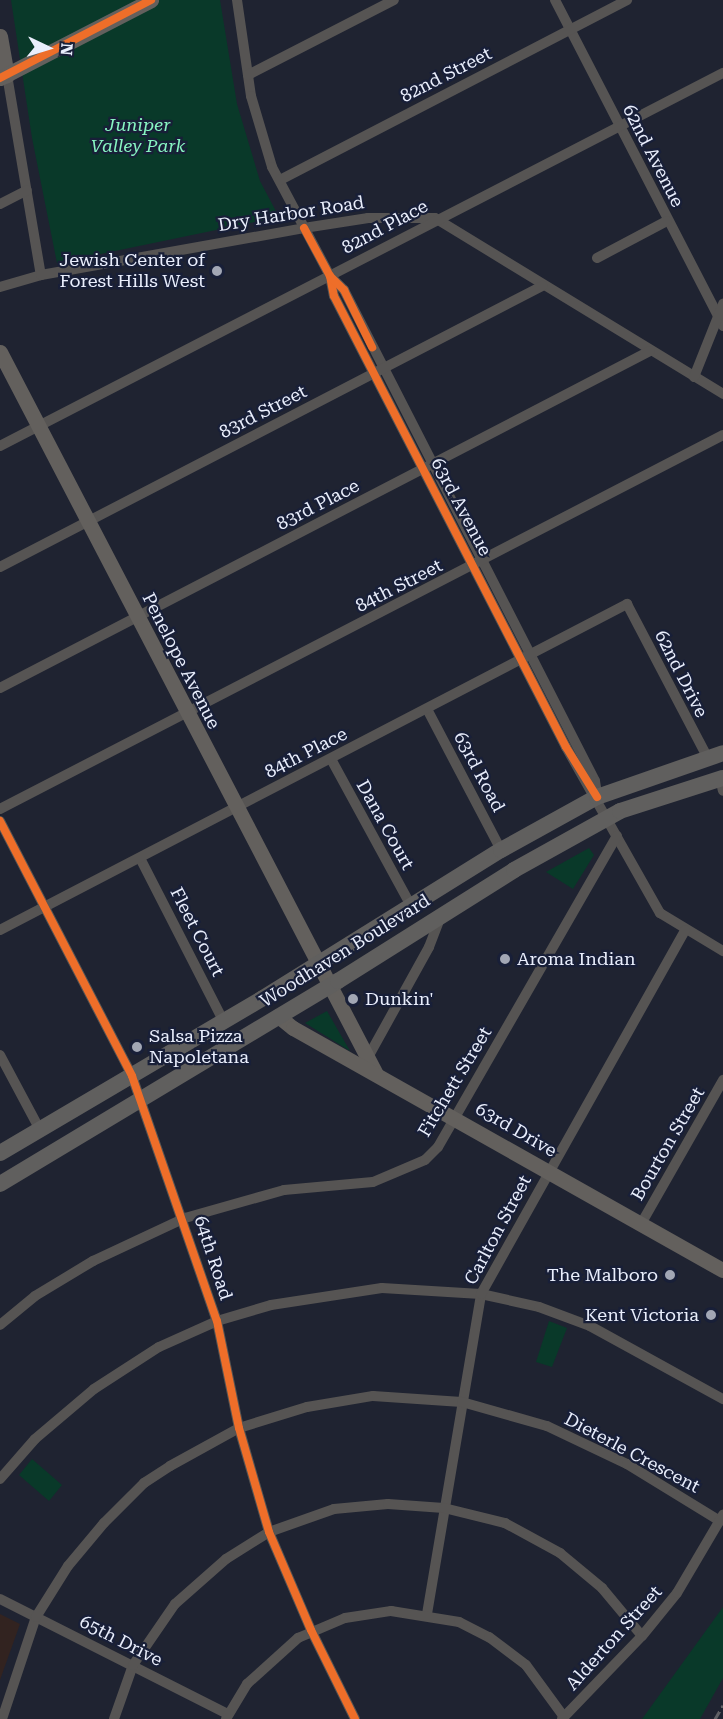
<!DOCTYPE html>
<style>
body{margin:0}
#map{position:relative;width:723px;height:1719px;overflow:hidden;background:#1f2331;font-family:"Roboto Serif",serif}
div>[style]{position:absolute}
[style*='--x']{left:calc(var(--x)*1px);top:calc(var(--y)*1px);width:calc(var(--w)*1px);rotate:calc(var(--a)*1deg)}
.education>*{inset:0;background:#322320}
.green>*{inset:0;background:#093929}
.street>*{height:10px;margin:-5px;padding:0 5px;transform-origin:5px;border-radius:5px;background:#565453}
.secondary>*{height:15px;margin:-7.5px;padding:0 7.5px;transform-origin:7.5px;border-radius:7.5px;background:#63605d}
.primary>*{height:16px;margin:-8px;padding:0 8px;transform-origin:8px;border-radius:8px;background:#605f5e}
.rail>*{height:3px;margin-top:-1.5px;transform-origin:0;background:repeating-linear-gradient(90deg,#606065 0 9px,transparent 0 13.5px)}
.cycleway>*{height:8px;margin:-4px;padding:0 4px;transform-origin:4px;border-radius:4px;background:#ee6e29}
.dots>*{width:16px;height:16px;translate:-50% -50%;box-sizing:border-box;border:3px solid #181f38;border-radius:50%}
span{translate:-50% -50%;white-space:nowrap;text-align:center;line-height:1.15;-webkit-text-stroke:4.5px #181f38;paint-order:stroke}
.street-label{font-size:18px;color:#e9eefc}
.park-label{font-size:18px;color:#88f5c2;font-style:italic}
.poi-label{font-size:18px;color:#e9eefc}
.right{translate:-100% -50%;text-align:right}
.left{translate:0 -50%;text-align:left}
.north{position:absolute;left:18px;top:18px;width:60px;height:60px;-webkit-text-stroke:4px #181f38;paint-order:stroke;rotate:94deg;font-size:16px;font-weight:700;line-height:24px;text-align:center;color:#e9eefc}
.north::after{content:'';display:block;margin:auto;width:21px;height:27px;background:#e9eefc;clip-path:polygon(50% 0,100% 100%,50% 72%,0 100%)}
</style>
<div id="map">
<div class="education">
<i style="clip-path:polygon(0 1614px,20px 1624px,0 1680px)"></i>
</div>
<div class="green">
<i style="clip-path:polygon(11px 0,220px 0,237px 104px,260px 181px,279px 217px,57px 263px,32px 138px)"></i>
<i style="clip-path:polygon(589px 848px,594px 855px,573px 889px,546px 872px)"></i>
<i style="clip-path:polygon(327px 1011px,350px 1051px,305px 1023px)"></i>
<i style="clip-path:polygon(549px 1321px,567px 1328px,552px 1367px,536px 1362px)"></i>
<i style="clip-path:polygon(32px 1459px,62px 1485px,49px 1501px,19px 1475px)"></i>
<i style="clip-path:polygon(723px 1607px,723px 1678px,700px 1719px,642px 1719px)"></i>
</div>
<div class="street">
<i style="--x:237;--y:0;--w:97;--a:81.7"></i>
<i style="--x:251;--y:96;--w:74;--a:73.5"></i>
<i style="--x:272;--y:167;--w:123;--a:62"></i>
<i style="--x:330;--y:276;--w:20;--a:79"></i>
<i style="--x:334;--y:296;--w:507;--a:62.78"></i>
<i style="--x:566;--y:747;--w:191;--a:60.5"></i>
<i style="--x:660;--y:913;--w:74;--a:31.1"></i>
<i style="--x:555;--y:0;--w:367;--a:62.7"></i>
<i style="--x:7;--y:75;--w:203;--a:80.4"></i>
<i style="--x:248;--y:75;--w:164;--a:-27.2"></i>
<i style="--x:280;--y:180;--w:391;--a:-27.4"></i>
<i style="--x:0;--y:204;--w:30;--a:-27"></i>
<i style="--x:597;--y:258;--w:79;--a:-27.9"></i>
<i style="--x:330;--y:276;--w:20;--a:45"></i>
<i style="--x:344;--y:290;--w:551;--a:62.92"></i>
<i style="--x:595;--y:781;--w:13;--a:81"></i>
<i style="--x:0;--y:287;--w:43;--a:-16.3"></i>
<i style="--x:41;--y:275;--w:267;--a:-10.1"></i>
<i style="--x:304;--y:228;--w:65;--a:-8.9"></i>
<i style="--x:368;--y:218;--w:67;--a:0"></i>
<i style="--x:435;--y:218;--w:338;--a:31.4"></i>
<i style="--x:694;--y:377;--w:79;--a:-68.3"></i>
<i style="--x:0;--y:446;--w:814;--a:-27.29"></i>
<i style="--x:0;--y:567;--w:611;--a:-27.4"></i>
<i style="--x:0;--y:688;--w:732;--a:-27.41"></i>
<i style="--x:427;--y:709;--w:159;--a:62.3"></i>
<i style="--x:331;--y:759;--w:167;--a:61.4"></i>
<i style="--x:720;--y:779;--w:12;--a:76"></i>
<i style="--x:0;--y:809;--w:814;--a:-27.35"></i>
<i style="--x:0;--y:821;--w:287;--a:62.6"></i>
<i style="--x:132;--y:1076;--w:259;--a:70.9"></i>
<i style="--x:217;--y:1321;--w:109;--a:78.4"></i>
<i style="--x:239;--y:1428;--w:108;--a:73.9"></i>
<i style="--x:269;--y:1532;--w:107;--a:66.8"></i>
<i style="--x:311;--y:1630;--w:99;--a:63.7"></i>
<i style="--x:140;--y:858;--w:184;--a:62.9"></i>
<i style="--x:0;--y:930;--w:707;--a:-27.47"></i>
<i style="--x:627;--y:604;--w:174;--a:62.3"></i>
<i style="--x:0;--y:1055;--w:85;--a:61.9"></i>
<i style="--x:367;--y:1059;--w:128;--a:-61"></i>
<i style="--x:429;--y:947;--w:33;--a:-69"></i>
<i style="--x:641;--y:1224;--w:166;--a:-60.3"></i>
<i style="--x:0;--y:1325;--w:45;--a:-39.6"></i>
<i style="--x:35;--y:1296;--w:68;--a:-31.1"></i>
<i style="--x:93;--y:1261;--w:102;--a:-25.1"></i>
<i style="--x:185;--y:1218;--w:103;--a:-15.8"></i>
<i style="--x:284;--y:1190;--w:89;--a:-5.1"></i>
<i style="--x:373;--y:1182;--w:56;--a:-22.9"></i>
<i style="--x:425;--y:1160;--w:18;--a:-45"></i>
<i style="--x:438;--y:1147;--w:359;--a:-60.1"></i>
<i style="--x:0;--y:1479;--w:53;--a:-48.8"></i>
<i style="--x:35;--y:1439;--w:77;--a:-40.3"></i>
<i style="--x:94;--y:1389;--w:77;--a:-32.9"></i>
<i style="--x:159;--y:1347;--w:64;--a:-24.1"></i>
<i style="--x:217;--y:1321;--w:56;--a:-16.5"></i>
<i style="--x:271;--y:1305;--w:112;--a:-8.7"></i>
<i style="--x:382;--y:1288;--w:99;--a:3.5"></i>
<i style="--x:481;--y:1294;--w:59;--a:12.6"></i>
<i style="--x:539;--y:1307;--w:54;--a:20.4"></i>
<i style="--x:590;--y:1326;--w:152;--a:28.8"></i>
<i style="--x:0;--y:1599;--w:255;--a:26.8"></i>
<i style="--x:427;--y:1614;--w:325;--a:-80.4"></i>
<i style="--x:481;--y:1294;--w:417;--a:-60.7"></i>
<i style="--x:2;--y:1719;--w:108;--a:-71.6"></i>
<i style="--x:36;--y:1617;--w:60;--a:-57.9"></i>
<i style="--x:68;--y:1566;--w:56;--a:-50.1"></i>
<i style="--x:104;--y:1523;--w:57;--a:-45"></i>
<i style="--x:144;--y:1483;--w:31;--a:-33"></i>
<i style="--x:170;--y:1466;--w:79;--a:-28.8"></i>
<i style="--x:239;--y:1428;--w:71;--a:-17.2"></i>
<i style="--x:307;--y:1407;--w:67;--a:-9.5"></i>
<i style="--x:373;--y:1396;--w:89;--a:3.9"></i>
<i style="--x:462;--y:1402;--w:88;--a:15.8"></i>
<i style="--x:547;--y:1426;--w:89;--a:25.4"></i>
<i style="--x:627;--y:1464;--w:109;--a:31.5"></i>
<i style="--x:114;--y:1719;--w:57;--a:-70.6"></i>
<i style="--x:133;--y:1665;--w:74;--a:-55.5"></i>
<i style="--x:175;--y:1604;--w:68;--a:-41.4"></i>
<i style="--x:226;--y:1559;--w:51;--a:-32.1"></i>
<i style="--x:269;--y:1532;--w:69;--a:-19.5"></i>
<i style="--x:334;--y:1509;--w:54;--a:-5.3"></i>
<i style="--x:388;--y:1504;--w:56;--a:4.1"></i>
<i style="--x:444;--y:1508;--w:63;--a:13.8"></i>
<i style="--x:505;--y:1523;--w:63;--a:28.6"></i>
<i style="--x:560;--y:1553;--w:55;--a:39.8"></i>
<i style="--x:602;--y:1588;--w:62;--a:50.2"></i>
<i style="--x:226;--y:1719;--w:41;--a:-59"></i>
<i style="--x:247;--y:1684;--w:69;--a:-42"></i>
<i style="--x:298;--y:1638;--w:51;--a:-23.1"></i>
<i style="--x:345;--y:1618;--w:47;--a:-8.7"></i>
<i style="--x:391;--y:1611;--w:69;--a:9.2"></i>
<i style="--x:459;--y:1622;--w:34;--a:27"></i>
<i style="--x:489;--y:1637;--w:46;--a:37.1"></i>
<i style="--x:526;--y:1665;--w:64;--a:53.8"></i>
<i style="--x:562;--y:1719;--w:115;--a:-46.1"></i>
<i style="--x:642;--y:1636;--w:55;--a:-50.9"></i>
<i style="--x:677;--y:1593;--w:91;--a:-59.5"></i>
</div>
<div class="secondary">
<i style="--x:0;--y:36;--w:40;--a:80"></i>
<i style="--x:0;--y:78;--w:170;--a:-27.3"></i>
<i style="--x:0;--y:352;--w:814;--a:62.49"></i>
<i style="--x:278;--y:1016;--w:19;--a:39"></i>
<i style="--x:293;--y:1028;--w:493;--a:29.4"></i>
</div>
<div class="primary">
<i style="--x:0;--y:1153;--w:305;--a:-30.5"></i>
<i style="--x:263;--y:998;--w:280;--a:-31.9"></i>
<i style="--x:501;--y:850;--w:110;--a:-28.9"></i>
<i style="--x:597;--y:797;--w:133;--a:-19.2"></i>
<i style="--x:0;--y:1184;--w:394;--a:-31"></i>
<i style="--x:338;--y:981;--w:208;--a:-32.2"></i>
<i style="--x:514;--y:870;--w:121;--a:-29.1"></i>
<i style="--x:620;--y:811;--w:108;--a:-17.8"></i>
</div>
<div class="rail">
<i style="--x:715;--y:1719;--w:16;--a:-60"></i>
</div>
<div class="cycleway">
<i style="--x:0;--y:78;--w:170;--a:-27.3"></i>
<i style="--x:304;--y:228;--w:55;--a:61.6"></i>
<i style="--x:330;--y:276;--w:20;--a:79"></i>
<i style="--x:334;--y:296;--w:507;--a:62.78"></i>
<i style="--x:566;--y:747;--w:59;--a:58.2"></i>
<i style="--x:330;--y:276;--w:20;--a:45"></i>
<i style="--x:344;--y:290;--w:64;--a:63.8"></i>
<i style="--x:0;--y:821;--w:287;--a:62.6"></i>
<i style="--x:132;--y:1076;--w:259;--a:70.9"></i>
<i style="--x:217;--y:1321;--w:109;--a:78.4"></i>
<i style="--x:239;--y:1428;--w:108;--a:73.9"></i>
<i style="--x:269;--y:1532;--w:107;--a:66.8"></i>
<i style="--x:311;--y:1630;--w:99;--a:63.7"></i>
</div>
<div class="dots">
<i style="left:217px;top:271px;background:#a2a7b5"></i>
<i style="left:505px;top:959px;background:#a2a7b5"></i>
<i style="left:353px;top:999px;background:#a2a7b5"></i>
<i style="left:137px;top:1047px;background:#a2a7b5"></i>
<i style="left:670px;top:1275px;background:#a2a7b5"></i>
<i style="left:711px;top:1315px;background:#a2a7b5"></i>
</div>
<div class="street-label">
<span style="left:446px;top:75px;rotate:-27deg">82nd Street</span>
<span style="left:653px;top:156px;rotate:63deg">62nd Avenue</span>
<span style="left:291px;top:214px;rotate:-9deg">Dry Harbor Road</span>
<span style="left:385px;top:227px;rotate:-28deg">82nd Place</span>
<span style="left:263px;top:412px;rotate:-27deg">83rd Street</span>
<span style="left:318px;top:505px;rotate:-27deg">83rd Place</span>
<span style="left:461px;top:507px;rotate:62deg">63rd Avenue</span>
<span style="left:399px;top:586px;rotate:-27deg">84th Street</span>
<span style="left:181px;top:661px;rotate:63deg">Penelope Avenue</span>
<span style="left:681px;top:674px;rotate:63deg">62nd Drive</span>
<span style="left:306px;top:753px;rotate:-27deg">84th Place</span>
<span style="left:479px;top:772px;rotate:62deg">63rd Road</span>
<span style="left:385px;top:825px;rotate:61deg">Dana Court</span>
<span style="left:197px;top:932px;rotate:63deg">Fleet Court</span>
<span style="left:345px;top:951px;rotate:-32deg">Woodhaven Boulevard</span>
<span style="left:455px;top:1082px;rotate:-59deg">Fitchett Street</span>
<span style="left:516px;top:1130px;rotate:30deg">63rd Drive</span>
<span style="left:668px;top:1144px;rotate:-60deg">Bourton Street</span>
<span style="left:498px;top:1230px;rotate:-62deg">Carlton Street</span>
<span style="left:213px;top:1258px;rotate:72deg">64th Road</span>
<span style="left:632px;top:1453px;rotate:28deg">Dieterle Crescent</span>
<span style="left:614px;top:1638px;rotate:-48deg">Alderton Street</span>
<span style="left:121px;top:1641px;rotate:27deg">65th Drive</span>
</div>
<div class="park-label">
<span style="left:138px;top:136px">Juniper<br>Valley Park</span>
</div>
<div class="poi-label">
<span class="right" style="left:205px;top:271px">Jewish Center of<br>Forest Hills West</span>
<span class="left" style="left:517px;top:959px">Aroma Indian</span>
<span class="left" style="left:365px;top:999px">Dunkin'</span>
<span class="left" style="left:149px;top:1047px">Salsa Pizza<br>Napoletana</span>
<span class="right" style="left:658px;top:1275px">The Malboro</span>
<span class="right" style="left:699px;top:1315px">Kent Victoria</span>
</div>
<div class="north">N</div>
</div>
